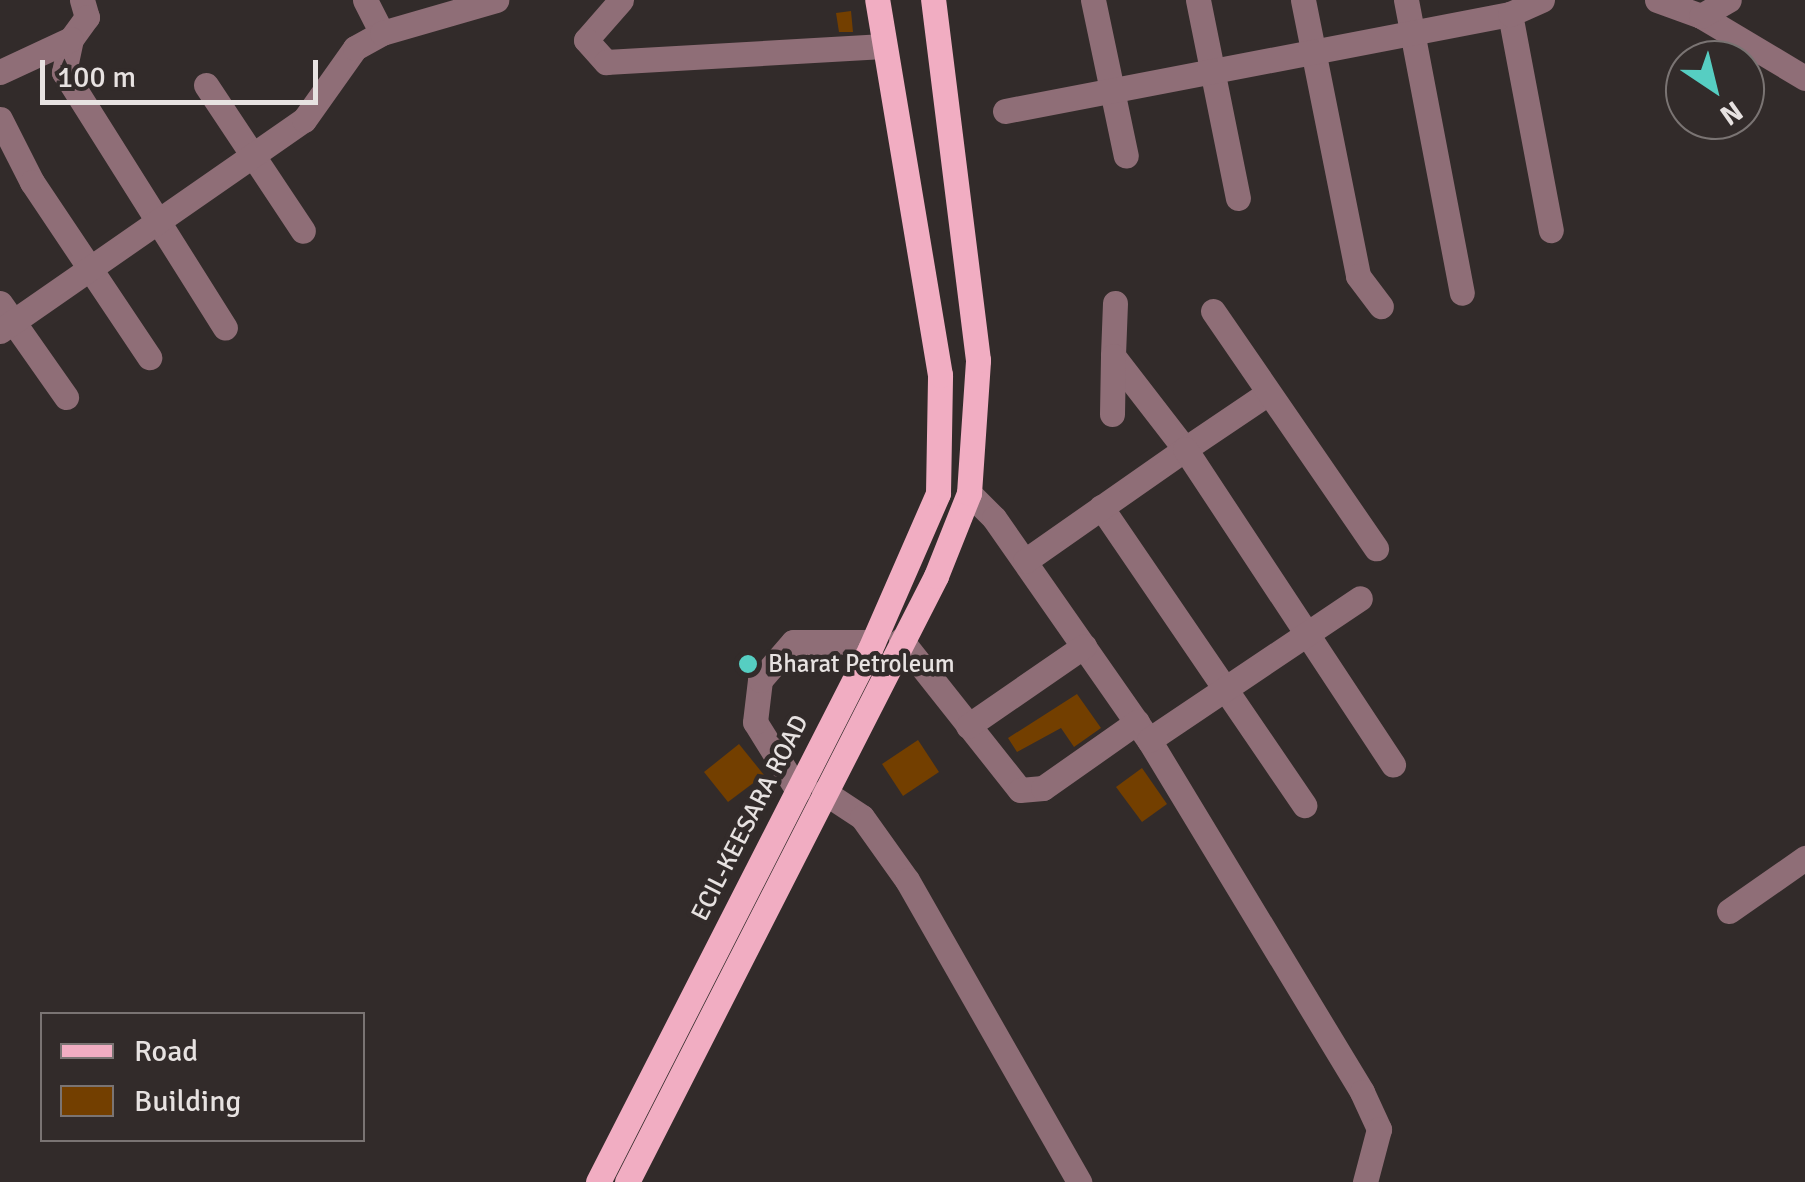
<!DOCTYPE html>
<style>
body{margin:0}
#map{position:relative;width:1805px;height:1182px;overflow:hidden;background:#322b2a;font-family:Signika,sans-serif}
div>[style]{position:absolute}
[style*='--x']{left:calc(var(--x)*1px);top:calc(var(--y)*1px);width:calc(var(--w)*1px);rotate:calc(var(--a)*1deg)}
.building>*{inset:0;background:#733f00}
.minor>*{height:25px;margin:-12.5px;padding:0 12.5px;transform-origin:12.5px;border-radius:12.5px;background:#8f6e77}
.major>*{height:25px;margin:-12.5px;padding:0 12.5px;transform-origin:12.5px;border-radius:12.5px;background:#f1adc2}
.dots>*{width:28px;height:28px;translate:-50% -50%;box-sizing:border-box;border:5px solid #322b2a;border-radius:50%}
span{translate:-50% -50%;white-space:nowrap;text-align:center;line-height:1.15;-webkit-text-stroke:9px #322b2a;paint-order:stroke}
.poi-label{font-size:25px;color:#e7e2e1}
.left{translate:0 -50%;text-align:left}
.street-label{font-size:25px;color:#e7e2e1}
.legend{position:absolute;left:40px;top:1012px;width:325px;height:130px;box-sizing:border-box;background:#322b2a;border:2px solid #7a7473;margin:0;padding:12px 18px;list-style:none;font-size:30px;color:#e7e2e1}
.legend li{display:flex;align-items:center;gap:20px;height:50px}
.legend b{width:50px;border:2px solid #7a7473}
.north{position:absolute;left:1665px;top:40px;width:100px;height:100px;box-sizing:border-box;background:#322b2a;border:2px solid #7a7473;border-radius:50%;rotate:145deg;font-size:28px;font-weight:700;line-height:40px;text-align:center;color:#e7e2e1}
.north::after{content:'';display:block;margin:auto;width:35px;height:45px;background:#56cec2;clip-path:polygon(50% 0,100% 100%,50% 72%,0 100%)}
.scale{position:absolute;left:40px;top:60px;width:278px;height:45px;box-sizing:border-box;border:5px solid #e7e2e1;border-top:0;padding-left:12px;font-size:30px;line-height:35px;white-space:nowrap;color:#e7e2e1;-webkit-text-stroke:8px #322b2a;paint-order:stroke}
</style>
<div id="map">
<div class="building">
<i style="clip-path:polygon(851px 11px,853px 32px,839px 32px,836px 13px)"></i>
<i style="clip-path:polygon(1077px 694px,1101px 728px,1074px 747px,1061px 728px,1017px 752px,1008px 738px)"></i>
<i style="clip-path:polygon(918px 740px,939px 772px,903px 796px,882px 764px)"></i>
<i style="clip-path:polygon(739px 744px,764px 775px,728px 802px,704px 772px)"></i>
<i style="clip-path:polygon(1142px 768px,1167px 804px,1142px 822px,1116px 787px)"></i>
</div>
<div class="minor">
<i style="--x:82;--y:0;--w:18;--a:74"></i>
<i style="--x:87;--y:17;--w:27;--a:126"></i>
<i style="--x:71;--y:39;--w:34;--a:102"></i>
<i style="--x:64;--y:72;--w:302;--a:57.8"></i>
<i style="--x:365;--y:0;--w:37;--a:63"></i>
<i style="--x:621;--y:0;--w:53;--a:131.2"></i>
<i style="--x:586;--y:40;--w:30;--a:48"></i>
<i style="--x:606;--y:62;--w:278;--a:-3.3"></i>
<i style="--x:1093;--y:0;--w:159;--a:78.1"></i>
<i style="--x:1198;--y:0;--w:202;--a:78.6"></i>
<i style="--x:1303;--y:0;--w:281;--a:78.7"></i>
<i style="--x:1358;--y:276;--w:38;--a:53"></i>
<i style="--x:1406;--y:0;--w:298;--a:79.2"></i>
<i style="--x:1657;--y:0;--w:47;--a:20"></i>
<i style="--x:1701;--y:16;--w:121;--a:30.8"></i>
<i style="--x:1510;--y:14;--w:220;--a:79.3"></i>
<i style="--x:1701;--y:16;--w:32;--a:-30"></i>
<i style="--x:0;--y:72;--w:78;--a:-24.9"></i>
<i style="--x:206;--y:85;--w:175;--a:56.4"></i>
<i style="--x:1005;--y:111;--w:514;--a:-10.87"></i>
<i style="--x:1510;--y:14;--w:35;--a:-24"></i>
<i style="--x:0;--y:119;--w:71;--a:63.1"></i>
<i style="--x:32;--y:182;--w:211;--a:56.2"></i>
<i style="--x:0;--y:303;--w:115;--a:54.9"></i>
<i style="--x:1115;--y:303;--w:53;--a:92.2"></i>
<i style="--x:1113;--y:356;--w:118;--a:52.3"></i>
<i style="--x:1185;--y:449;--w:100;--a:-34"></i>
<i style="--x:1213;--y:311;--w:288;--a:55.5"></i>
<i style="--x:0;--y:331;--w:370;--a:-34.8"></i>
<i style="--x:304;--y:120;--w:88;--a:-54.7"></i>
<i style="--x:355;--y:48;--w:31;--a:-29"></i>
<i style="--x:382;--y:33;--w:119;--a:-16.1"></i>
<i style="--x:1112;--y:414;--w:58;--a:-89"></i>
<i style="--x:969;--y:493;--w:35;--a:45"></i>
<i style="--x:994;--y:518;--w:271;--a:55.1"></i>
<i style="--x:1149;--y:740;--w:411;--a:58.8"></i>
<i style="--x:1362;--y:1092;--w:41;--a:65.3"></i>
<i style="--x:1379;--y:1129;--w:55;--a:104.8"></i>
<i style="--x:1101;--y:507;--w:361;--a:55.7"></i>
<i style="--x:1025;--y:561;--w:195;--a:-35"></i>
<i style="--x:1185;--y:449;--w:378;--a:56.6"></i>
<i style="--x:901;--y:640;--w:191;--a:51.6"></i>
<i style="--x:1020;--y:790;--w:23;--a:-5"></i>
<i style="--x:1043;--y:788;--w:115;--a:-35.1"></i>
<i style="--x:968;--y:726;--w:141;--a:-34.6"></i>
<i style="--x:1149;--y:740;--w:254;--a:-33.9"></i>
<i style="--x:798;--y:791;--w:81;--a:-121.9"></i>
<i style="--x:755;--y:722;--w:42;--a:-83.2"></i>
<i style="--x:760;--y:680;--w:50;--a:-49"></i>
<i style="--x:793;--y:642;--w:80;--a:0"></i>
<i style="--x:824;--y:792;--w:45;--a:33.3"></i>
<i style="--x:862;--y:817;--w:77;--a:54.5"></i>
<i style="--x:907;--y:880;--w:348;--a:60.3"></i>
<i style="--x:1729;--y:911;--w:93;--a:-34.9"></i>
</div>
<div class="major">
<i style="--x:598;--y:1182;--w:598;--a:-62.96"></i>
<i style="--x:870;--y:649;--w:170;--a:-66.4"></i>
<i style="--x:938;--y:493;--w:118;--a:-89"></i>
<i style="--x:940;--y:375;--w:380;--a:-99.5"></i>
<i style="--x:627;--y:1182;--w:680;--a:-62.98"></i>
<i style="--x:936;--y:576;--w:89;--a:-68.3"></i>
<i style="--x:969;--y:493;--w:133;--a:-86.1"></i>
<i style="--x:978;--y:360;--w:363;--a:-97.1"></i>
</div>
<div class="dots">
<i style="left:748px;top:664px;background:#56cec2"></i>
</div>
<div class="poi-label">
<span class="left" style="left:768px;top:664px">Bharat Petroleum</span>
</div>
<div class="street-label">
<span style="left:750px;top:818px;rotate:-63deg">ECIL-KEESARA ROAD</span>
</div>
<ul class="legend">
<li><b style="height:12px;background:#f1adc2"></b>Road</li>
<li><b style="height:28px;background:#733f00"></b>Building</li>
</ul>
<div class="north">N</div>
<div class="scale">100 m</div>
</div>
